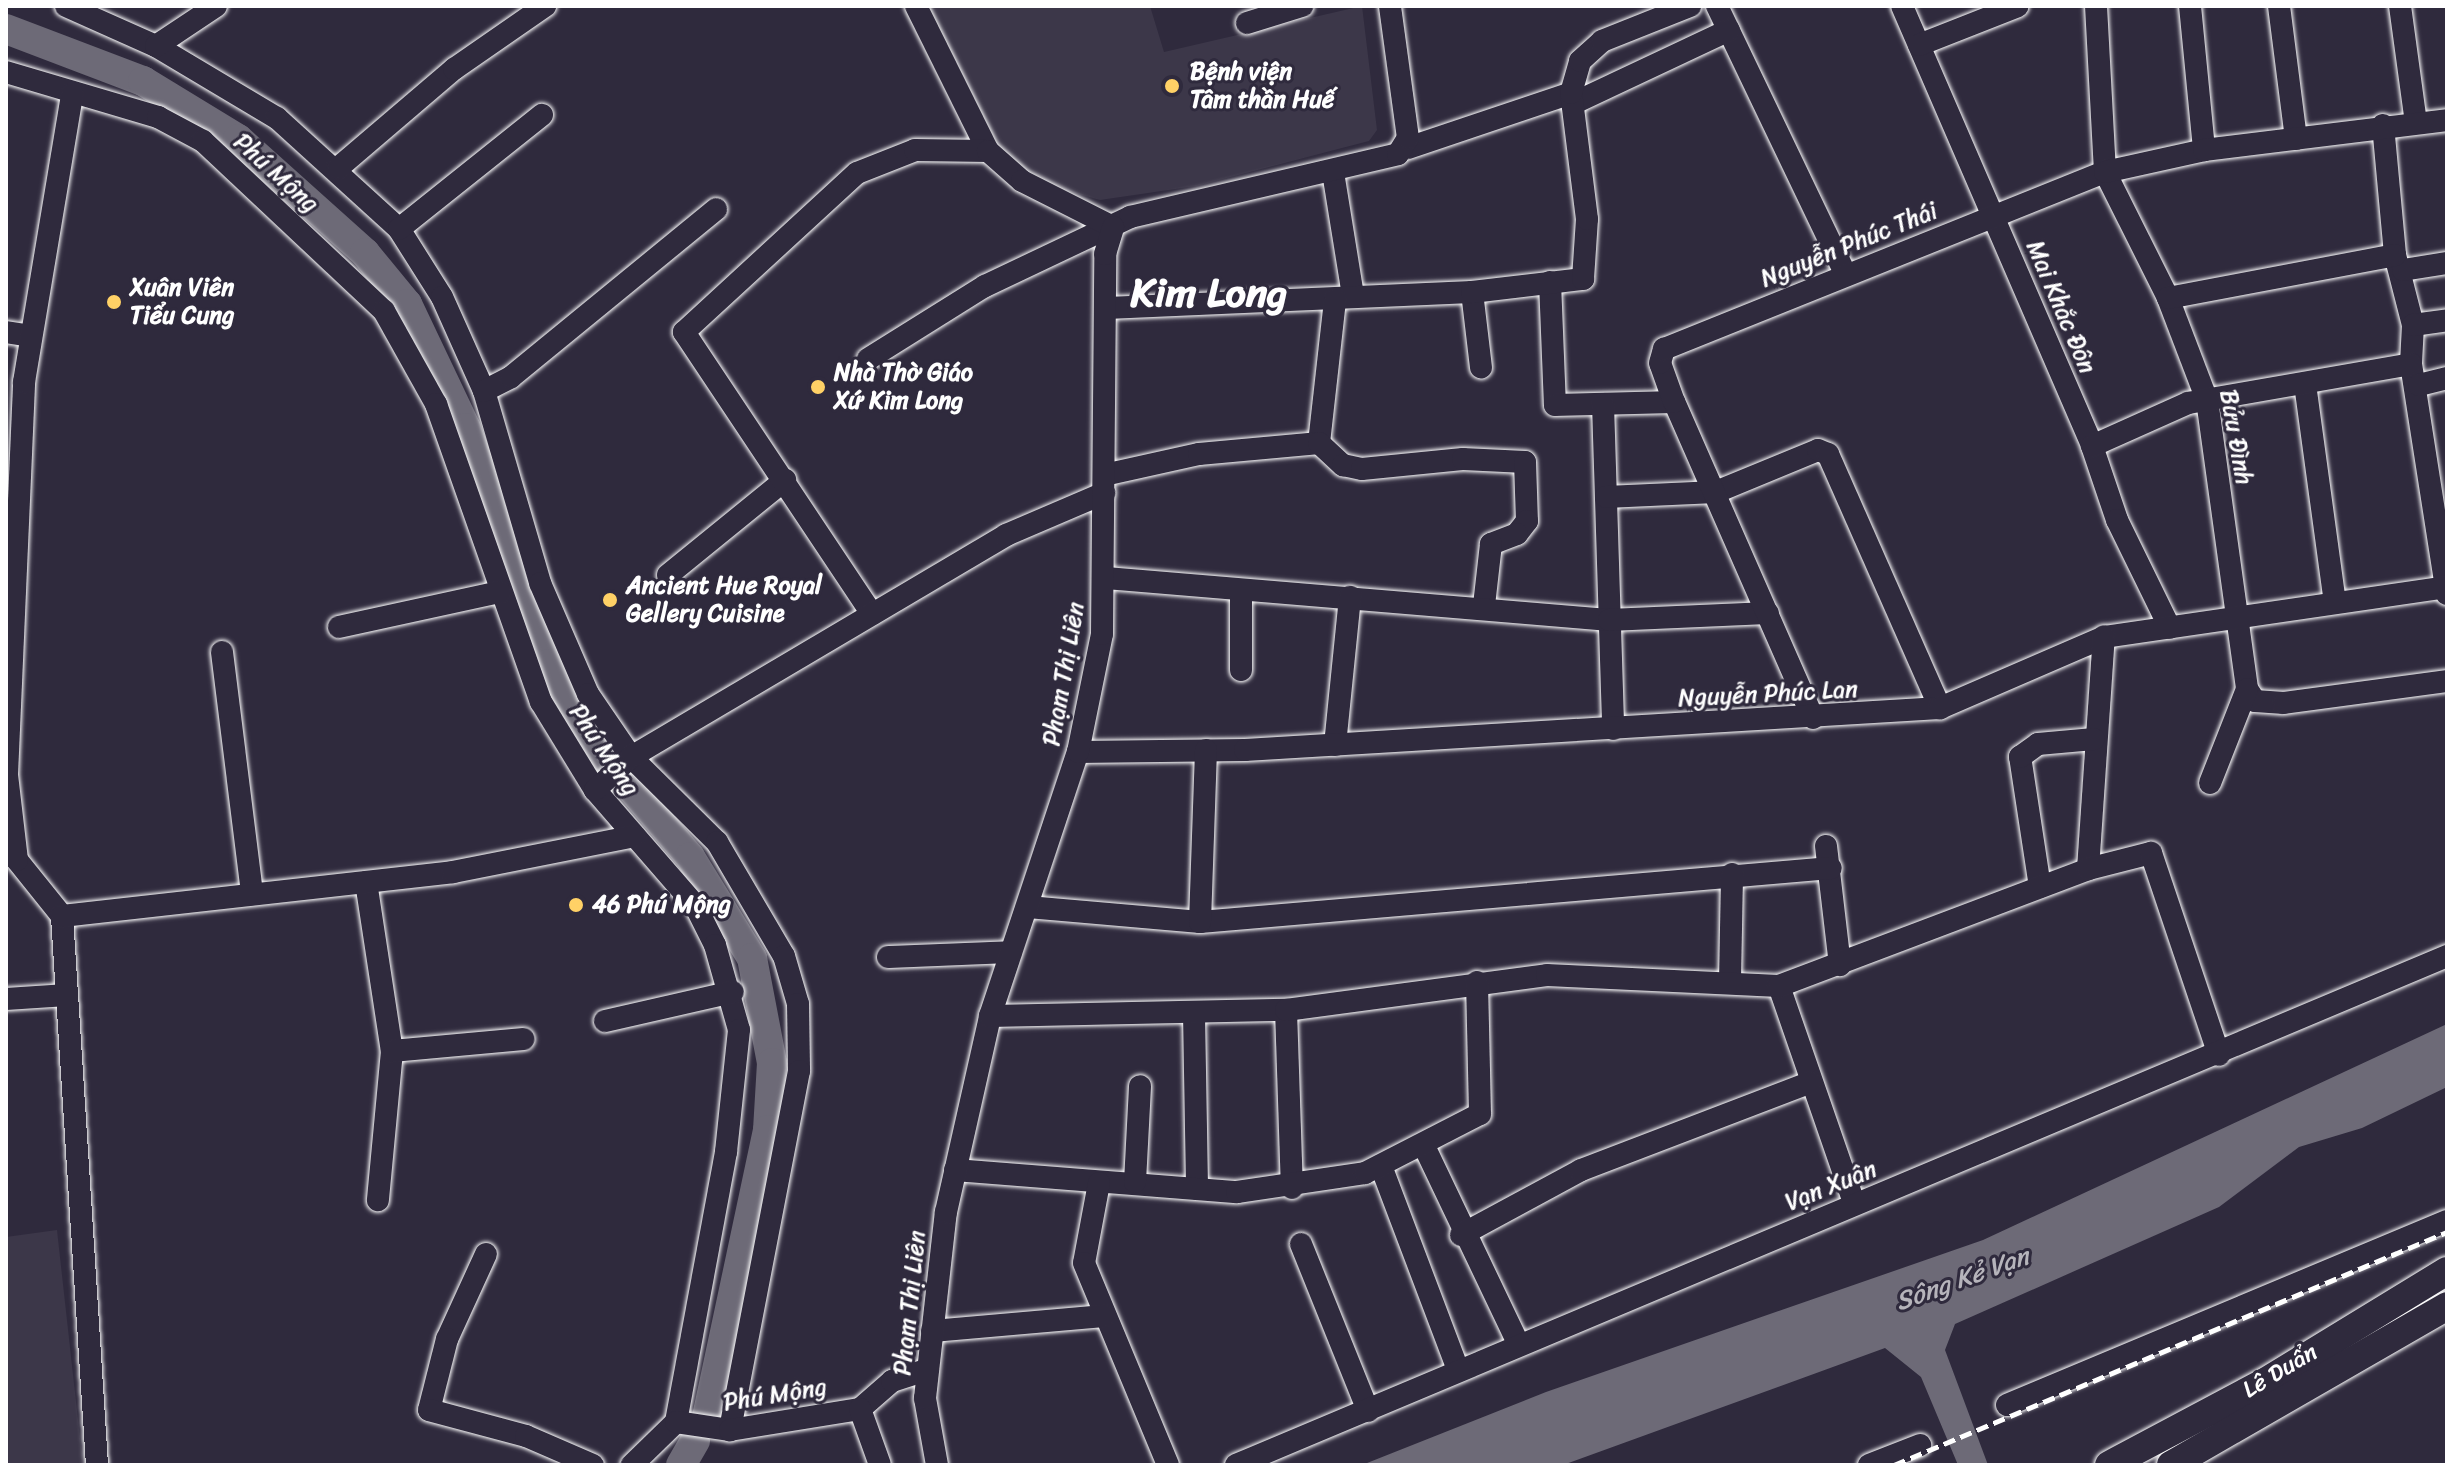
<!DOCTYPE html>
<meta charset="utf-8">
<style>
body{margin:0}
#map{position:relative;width:2453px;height:1471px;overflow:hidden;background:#2f2a3d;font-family:Sriracha,sans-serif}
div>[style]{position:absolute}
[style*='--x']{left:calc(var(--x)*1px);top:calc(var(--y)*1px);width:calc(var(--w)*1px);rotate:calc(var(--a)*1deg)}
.built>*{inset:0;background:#3c3749}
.water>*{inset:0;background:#6d6a77}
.river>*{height:30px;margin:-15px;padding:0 15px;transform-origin:15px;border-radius:15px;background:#6d6a77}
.roads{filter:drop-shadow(0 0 2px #fff) drop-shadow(0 0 2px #fff)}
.minor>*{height:22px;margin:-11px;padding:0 11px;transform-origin:11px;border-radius:11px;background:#2f2a3d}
.major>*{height:28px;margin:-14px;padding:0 14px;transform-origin:14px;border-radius:14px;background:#2f2a3d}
.rail>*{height:5px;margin-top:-2.5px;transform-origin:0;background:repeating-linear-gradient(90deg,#fff 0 12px,transparent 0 18px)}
.dots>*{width:22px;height:22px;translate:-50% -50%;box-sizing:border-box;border:4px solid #2f2a3d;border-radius:50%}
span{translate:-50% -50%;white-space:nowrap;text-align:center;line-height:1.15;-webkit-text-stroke:6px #2f2a3d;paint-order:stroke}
.poi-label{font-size:24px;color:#fff;font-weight:700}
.left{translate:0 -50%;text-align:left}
.street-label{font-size:24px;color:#fff}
.water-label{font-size:26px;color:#b6b4bb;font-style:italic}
.town-label{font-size:40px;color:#fff;font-weight:700}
.frame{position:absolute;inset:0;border:8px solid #fff;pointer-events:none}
</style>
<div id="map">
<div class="built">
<i style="clip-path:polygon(929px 6px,1150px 6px,1164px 52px,1362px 6px,1377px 130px,1369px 141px,1196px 186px,1100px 200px,1057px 188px,1003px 155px)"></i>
<i style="clip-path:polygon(57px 1230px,83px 1465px,6px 1465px,6px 1237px)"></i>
</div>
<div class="water">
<i style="clip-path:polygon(2447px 1024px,2447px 1087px,2362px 1128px,2299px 1147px,2219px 1207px,1955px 1324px,1945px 1350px,1988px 1465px,1958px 1465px,1921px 1377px,1885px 1348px,1563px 1465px,1362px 1465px,1546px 1392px,1983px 1240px)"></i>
</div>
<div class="river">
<i style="--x:6;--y:29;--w:147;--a:20.8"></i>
<i style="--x:143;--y:81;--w:111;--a:31.4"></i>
<i style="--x:238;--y:139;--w:171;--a:41.9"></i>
<i style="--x:365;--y:253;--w:66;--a:50.5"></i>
<i style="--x:407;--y:304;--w:137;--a:64.6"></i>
<i style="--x:466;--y:428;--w:250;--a:70.6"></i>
<i style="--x:549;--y:664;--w:102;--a:59.9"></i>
<i style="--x:600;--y:752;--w:138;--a:49.4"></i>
<i style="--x:690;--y:857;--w:119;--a:58.5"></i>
<i style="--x:752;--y:958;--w:107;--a:79.2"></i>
<i style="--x:772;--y:1063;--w:67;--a:93.4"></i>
<i style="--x:768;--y:1130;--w:292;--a:102"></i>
<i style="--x:681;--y:1465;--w:28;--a:-60"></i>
</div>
<div class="roads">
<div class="minor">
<i style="--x:66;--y:6;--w:98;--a:24"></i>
<i style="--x:156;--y:46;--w:141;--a:30.8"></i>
<i style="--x:277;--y:118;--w:165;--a:42.3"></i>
<i style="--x:399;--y:229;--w:80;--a:57.7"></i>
<i style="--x:442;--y:297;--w:103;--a:65.9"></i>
<i style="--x:484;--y:391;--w:200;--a:73.7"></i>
<i style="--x:540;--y:583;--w:121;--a:66.6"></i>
<i style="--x:588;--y:694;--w:76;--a:55.7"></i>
<i style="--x:631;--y:757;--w:121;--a:44.7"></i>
<i style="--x:717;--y:842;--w:132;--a:59.6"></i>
<i style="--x:784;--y:956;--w:50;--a:73.7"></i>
<i style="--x:798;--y:1004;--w:67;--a:89.1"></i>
<i style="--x:799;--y:1071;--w:366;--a:100.9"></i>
<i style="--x:916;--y:6;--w:162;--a:63.6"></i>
<i style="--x:1717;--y:6;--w:296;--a:64.4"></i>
<i style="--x:1902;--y:6;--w:479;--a:66.6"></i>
<i style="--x:2092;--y:446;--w:78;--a:71.3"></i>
<i style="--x:2117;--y:520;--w:120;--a:63.9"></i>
<i style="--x:2096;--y:6;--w:166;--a:86.9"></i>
<i style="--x:2105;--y:172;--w:141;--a:63.4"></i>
<i style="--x:2168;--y:298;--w:109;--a:69.1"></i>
<i style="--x:2207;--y:400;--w:292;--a:82.1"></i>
<i style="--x:2247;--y:689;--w:14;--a:56"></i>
<i style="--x:2255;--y:701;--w:29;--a:4"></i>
<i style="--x:2284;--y:703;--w:164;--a:-7.7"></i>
<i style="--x:2190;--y:6;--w:145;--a:84.4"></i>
<i style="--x:2279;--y:6;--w:134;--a:82.7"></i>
<i style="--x:2400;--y:6;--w:118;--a:82.2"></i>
<i style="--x:1247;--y:23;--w:58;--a:-17.2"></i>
<i style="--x:1919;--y:45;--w:106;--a:-21.5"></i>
<i style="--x:156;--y:46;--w:72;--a:-33.7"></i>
<i style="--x:6;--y:72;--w:159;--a:16.5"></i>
<i style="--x:158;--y:117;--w:51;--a:28.1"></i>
<i style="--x:203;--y:141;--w:248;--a:43.2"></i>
<i style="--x:384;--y:311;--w:107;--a:60.8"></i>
<i style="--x:436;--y:404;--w:316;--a:70.6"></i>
<i style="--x:541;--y:702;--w:103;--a:58.5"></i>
<i style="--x:595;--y:790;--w:152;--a:49"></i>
<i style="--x:695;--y:905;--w:45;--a:63.4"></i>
<i style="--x:715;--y:945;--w:88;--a:74.2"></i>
<i style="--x:739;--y:1030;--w:123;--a:96.1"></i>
<i style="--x:726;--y:1152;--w:275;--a:100.5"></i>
<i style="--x:676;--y:1422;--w:62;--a:135.7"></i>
<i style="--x:1574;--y:103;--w:171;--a:-25.2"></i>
<i style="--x:2383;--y:125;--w:131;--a:84.7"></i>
<i style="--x:2395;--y:255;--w:72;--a:75.6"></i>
<i style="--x:2413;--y:325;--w:39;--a:93"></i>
<i style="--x:2411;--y:364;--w:233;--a:81.1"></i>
<i style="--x:1408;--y:148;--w:172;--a:-18.6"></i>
<i style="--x:338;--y:168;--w:153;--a:-40.5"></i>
<i style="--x:454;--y:69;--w:111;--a:-34.7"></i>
<i style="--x:1333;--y:172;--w:125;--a:80.8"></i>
<i style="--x:399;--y:229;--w:183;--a:-38.6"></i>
<i style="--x:2403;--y:270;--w:45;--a:-9"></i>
<i style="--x:1550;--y:282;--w:123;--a:87.7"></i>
<i style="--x:1555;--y:405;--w:119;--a:-1.4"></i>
<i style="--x:1472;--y:292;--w:76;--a:83.2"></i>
<i style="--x:2168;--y:298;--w:231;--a:-10.7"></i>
<i style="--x:1107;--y:308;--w:365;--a:-2.5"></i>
<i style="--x:1472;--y:292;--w:112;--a:-6.7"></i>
<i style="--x:1583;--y:279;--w:60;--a:-86.2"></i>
<i style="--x:1587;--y:219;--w:127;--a:-97.2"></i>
<i style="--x:1571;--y:93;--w:33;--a:-74"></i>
<i style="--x:1580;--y:61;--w:30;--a:-42"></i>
<i style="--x:1602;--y:41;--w:95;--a:-21.7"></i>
<i style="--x:2413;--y:325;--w:34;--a:-8"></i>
<i style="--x:6;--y:332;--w:25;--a:9"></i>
<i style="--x:868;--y:359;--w:138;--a:-32"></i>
<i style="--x:985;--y:286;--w:161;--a:-25.4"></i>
<i style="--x:1130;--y:217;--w:275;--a:-13.2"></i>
<i style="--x:1398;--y:154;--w:19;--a:-58"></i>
<i style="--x:1408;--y:138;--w:133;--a:-97.8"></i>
<i style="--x:2305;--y:384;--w:220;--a:82.2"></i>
<i style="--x:2419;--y:385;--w:29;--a:-14"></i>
<i style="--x:484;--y:391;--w:30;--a:-27"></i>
<i style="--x:511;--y:377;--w:265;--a:-39.3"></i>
<i style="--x:1603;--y:404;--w:325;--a:88.2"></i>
<i style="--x:1319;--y:443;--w:144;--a:-83.6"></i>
<i style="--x:2092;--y:446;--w:105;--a:-24.1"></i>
<i style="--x:2188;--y:403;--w:226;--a:-9.9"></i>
<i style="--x:1104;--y:475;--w:97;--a:-12.5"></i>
<i style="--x:1199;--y:454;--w:121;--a:-5.2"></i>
<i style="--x:1319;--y:443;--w:33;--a:43"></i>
<i style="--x:1343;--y:465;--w:19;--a:12"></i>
<i style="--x:1362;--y:469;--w:101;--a:-5.7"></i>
<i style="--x:1463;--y:459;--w:62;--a:2.8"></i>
<i style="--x:1525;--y:462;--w:59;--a:88.1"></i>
<i style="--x:1527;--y:521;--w:16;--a:128"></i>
<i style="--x:1517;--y:534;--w:28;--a:159"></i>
<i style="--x:1491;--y:544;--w:61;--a:96.5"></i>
<i style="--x:1606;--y:497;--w:110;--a:-2.6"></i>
<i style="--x:1716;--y:492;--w:110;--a:-22.4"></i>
<i style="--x:1818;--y:450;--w:11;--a:22"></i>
<i style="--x:1828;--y:454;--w:278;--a:66.2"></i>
<i style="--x:668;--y:575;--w:151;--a:-39.1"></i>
<i style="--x:1106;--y:578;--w:505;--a:4.77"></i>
<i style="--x:1609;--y:620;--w:159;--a:-2.5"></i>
<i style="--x:1241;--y:592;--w:78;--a:90"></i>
<i style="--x:872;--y:614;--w:339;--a:-123.7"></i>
<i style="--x:684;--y:332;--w:235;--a:-42.6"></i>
<i style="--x:857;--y:173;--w:62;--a:-21.6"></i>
<i style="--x:915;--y:150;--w:73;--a:0.8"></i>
<i style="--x:988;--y:151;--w:45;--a:41.4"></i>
<i style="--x:1022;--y:181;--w:102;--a:26.8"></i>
<i style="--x:339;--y:627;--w:165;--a:-12.3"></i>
<i style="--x:222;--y:652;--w:244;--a:82.9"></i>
<i style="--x:1813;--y:718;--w:345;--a:-113.7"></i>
<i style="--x:1674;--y:402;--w:41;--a:-109.7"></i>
<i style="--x:1660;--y:363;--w:15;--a:-74"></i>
<i style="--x:1664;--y:349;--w:475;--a:-21.9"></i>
<i style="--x:2105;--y:172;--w:101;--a:-12.5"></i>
<i style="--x:2204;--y:150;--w:245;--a:-7"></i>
<i style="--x:1335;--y:745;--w:149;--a:-84.2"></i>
<i style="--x:1078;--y:752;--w:167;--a:-0.7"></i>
<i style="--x:1245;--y:750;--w:696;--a:-3.46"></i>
<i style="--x:1940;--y:708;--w:179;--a:-23.4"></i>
<i style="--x:2104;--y:637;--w:347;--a:-8.3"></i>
<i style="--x:2210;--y:783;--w:101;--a:-68.5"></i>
<i style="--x:595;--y:790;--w:49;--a:-42.5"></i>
<i style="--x:631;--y:757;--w:436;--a:-30.6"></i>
<i style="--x:1006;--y:535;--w:107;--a:-23.2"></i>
<i style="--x:1826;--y:846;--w:120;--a:83.3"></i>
<i style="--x:2088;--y:869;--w:233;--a:-86.1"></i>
<i style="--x:366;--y:882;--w:171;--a:81.3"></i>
<i style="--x:392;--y:1051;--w:150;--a:95.4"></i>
<i style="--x:2040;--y:887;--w:132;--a:-98.7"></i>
<i style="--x:2020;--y:757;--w:22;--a:-36"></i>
<i style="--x:2038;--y:744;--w:56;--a:-5.1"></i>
<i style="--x:1028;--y:907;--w:173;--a:5"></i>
<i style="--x:1200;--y:922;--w:633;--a:-4.89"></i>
<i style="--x:62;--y:916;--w:72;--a:-128.8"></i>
<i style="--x:17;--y:860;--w:86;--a:-96.7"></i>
<i style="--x:7;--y:775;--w:393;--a:-87.5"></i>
<i style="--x:24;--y:382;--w:292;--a:-80.5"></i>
<i style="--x:1200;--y:922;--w:172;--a:-88"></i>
<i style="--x:888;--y:957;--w:123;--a:-2.3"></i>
<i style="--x:1730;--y:981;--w:107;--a:-88.9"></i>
<i style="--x:1779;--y:986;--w:230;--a:70.9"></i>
<i style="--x:6;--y:999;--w:61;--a:-3.8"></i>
<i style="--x:1286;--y:1010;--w:178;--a:88.1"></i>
<i style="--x:1194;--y:1014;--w:175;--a:89"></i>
<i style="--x:990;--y:1016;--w:296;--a:-1.2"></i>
<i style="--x:1286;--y:1010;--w:263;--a:-7.6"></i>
<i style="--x:1547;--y:975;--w:232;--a:2.7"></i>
<i style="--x:1779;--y:986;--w:330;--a:-20.7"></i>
<i style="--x:2088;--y:869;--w:65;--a:-14.3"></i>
<i style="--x:2151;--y:853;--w:213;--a:71.4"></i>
<i style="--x:605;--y:1021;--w:131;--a:-12.8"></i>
<i style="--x:392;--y:1051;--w:132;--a:-5.2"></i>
<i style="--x:1425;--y:1148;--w:216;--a:64.5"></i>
<i style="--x:1381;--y:1166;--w:218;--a:69.3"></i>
<i style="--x:955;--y:1170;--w:283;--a:4.5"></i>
<i style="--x:1237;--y:1192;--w:129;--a:-8.4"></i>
<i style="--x:1365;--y:1173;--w:129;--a:-27.2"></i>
<i style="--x:1480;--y:1114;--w:132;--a:-91.3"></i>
<i style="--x:1135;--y:1182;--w:96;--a:-87"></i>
<i style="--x:1099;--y:1183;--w:81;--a:100.6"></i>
<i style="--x:1084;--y:1263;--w:219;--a:67.4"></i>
<i style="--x:1461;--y:1235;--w:136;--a:-28.4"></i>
<i style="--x:1581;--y:1170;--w:246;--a:-20.9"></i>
<i style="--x:1301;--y:1244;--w:180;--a:68.1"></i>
<i style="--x:486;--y:1254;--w:94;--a:114.6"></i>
<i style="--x:447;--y:1339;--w:73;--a:104.2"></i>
<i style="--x:429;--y:1410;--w:100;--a:15"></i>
<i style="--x:526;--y:1436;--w:73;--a:23.4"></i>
<i style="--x:932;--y:1331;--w:173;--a:-5"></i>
<i style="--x:2007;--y:1405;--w:477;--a:-22.7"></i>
<i style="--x:860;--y:1409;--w:43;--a:-41.2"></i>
<i style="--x:892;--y:1381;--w:38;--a:-18"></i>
<i style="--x:676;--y:1422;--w:55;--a:8.4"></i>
<i style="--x:730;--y:1430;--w:132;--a:-9.2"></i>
<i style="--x:860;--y:1409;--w:59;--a:70.3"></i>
<i style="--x:97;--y:1465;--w:550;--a:-93.65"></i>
<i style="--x:62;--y:916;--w:393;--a:-6.4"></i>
<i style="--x:453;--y:872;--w:185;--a:-11.2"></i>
<i style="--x:937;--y:1465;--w:68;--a:-100.2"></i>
<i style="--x:925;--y:1398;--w:187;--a:-83.6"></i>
<i style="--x:946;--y:1212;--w:201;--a:-77.3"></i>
<i style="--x:990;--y:1016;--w:278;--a:-71.6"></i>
<i style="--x:1078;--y:752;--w:120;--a:-78.5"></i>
<i style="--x:1102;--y:634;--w:380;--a:-89.5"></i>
<i style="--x:1105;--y:254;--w:28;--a:-73"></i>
<i style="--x:1236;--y:1465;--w:1314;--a:-22.8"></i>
<i style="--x:1869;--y:1465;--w:55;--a:-21.4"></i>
</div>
<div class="major">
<i style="--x:2109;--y:1465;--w:177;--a:-28"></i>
<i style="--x:2265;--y:1382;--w:213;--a:-31.4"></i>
<i style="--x:2171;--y:1465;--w:319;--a:-29.9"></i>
</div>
</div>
<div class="rail">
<i style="--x:1894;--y:1465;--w:600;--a:-22.85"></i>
</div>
<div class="dots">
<i style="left:1172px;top:86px;background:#ffd166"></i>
<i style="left:114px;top:302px;background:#ffd166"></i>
<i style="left:818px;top:387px;background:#ffd166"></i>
<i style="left:610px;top:600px;background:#ffd166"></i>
<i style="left:576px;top:905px;background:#ffd166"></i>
</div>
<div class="poi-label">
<span class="left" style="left:1190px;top:86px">Bệnh viện<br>Tâm thần Huế</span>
<span class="left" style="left:130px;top:302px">Xuân Viên<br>Tiểu Cung</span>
<span class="left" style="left:834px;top:387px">Nhà Thờ Giáo<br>Xứ Kim Long</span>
<span class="left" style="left:626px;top:600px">Ancient Hue Royal<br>Gellery Cuisine</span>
<span class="left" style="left:592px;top:905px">46 Phú Mộng</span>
</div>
<div class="street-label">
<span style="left:276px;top:173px;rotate:42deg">Phú Mộng</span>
<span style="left:1849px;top:245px;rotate:-22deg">Nguyễn Phúc Thái</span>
<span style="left:2061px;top:307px;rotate:67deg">Mai Khắc Đôn</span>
<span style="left:2236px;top:437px;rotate:80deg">Bửu Đình</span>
<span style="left:1064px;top:674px;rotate:-80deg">Phạm Thị Liên</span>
<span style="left:1768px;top:694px;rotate:-3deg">Nguyễn Phúc Lan</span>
<span style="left:604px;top:750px;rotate:56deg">Phú Mộng</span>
<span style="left:1831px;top:1186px;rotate:-22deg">Vạn Xuân</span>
<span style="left:910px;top:1303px;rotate:-84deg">Phạm Thị Liên</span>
<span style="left:2280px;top:1371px;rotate:-31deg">Lê Duẩn</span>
<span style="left:775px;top:1395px;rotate:-9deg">Phú Mộng</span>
</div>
<div class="water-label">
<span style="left:1962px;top:1279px;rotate:-20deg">Sông Kẻ Vạn</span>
</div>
<div class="town-label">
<span style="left:1209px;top:293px">Kim Long</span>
</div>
<div class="frame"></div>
</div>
